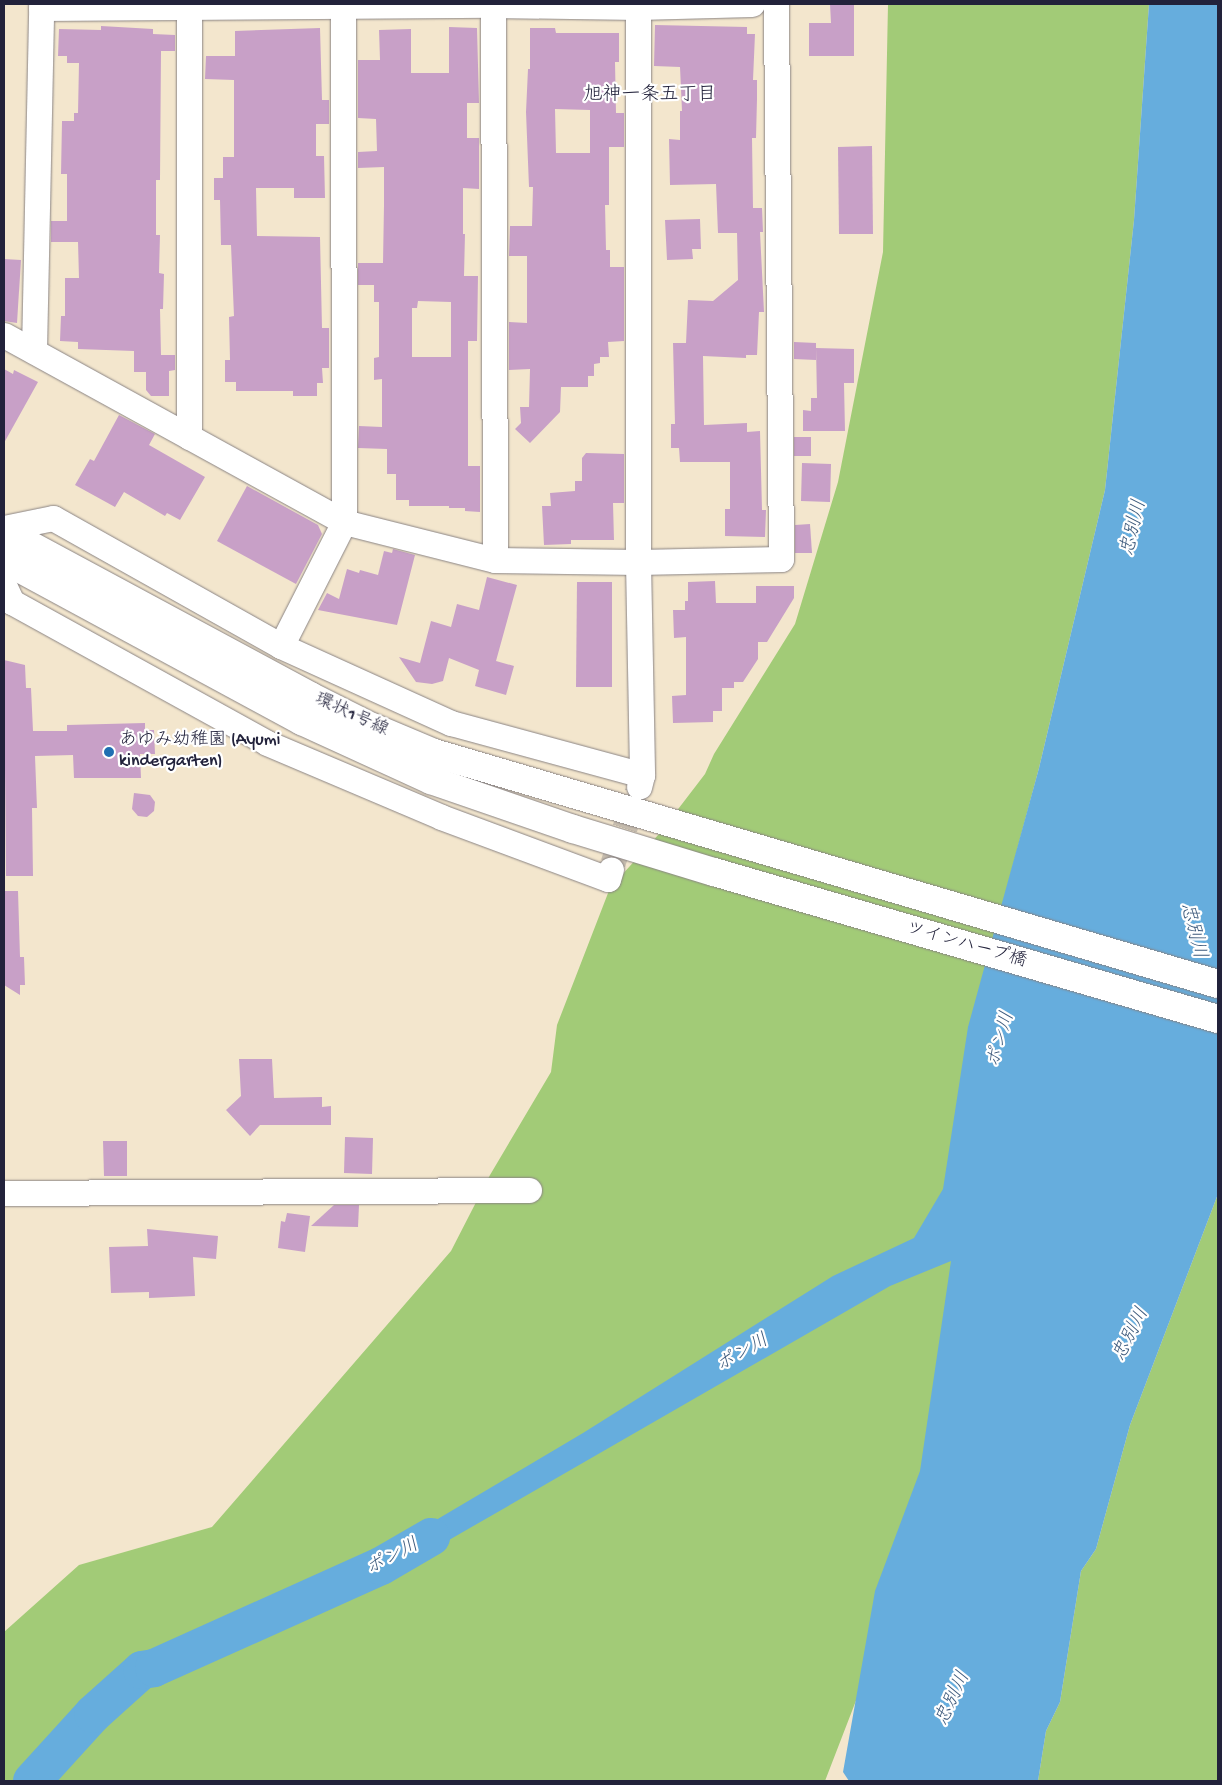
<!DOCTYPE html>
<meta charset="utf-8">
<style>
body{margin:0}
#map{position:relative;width:1222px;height:1785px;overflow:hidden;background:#f3e6cd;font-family:"Gochi Hand","Klee One",sans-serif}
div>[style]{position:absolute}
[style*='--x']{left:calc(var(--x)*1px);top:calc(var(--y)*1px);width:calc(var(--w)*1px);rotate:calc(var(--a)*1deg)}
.green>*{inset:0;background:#a2cb77}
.water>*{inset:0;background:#66addd}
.river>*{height:38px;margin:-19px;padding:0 19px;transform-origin:19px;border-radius:19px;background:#66addd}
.building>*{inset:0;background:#c8a0c7}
.minor-tunnel>*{height:25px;margin-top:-12.5px;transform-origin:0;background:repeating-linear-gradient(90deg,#c9bfb0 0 25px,transparent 0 37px)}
.roads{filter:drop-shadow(0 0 1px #8a8484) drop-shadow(0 0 1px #8a8484)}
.minor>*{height:25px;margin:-12.5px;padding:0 12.5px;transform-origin:12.5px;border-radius:12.5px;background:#fff}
.primary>*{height:28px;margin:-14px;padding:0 14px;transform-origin:14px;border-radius:14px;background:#fff}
.dots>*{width:14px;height:14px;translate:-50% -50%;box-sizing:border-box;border:2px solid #fff;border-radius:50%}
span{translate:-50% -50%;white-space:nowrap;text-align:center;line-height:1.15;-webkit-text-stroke:4.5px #fff;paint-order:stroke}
.street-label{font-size:18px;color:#22223b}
.poi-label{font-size:18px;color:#22223b}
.left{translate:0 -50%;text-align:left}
.neighbourhood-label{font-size:19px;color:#22223b}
.water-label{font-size:19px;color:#3d5a7c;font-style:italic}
.frame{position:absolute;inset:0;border:5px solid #22223b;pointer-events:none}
</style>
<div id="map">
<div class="green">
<i style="clip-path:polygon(888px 4px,1149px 4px,1134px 220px,1105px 490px,1039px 768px,994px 936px,965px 1418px,825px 1781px,4px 1781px,4px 1632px,79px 1565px,212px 1527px,451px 1251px,490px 1175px,551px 1072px,557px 1025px,610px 888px,659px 834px,705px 774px,714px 754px,795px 624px,838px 482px,883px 252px)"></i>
<i style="clip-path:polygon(1218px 1194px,1218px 1781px,1038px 1781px,1046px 1731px,1060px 1702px,1081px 1571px,1096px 1549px,1130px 1425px)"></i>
</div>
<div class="water">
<i style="clip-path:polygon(1149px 4px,1218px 4px,1218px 1194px,1130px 1425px,1096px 1549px,1081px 1571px,1060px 1702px,1046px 1731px,1038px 1781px,849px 1781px,843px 1772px,875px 1591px,920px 1471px,951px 1261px,890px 1286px,390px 1574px,382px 1552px,583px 1433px,833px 1276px,914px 1238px,943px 1189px,968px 1027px,1039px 768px,1105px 490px,1134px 220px)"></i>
</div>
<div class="river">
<i style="--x:32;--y:1781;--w:91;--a:-47.7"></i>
<i style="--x:93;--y:1714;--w:66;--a:-41.9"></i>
<i style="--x:142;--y:1670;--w:12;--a:-9"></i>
<i style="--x:154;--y:1668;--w:249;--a:-24.2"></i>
<i style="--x:381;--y:1566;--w:58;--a:-30.1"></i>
</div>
<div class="building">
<i style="clip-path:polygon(830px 4px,854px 4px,854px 56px,809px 56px,809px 23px,831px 23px)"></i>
<i style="clip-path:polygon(655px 25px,747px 27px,747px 34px,755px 34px,753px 80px,757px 80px,757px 99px,756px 138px,752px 138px,753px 208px,762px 208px,763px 232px,760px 232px,764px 312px,759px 312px,757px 355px,746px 355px,746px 358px,703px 356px,704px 425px,747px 423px,747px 432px,760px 431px,762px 510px,766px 510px,765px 537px,725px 536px,725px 509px,730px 509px,730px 462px,680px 462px,679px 448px,671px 448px,671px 424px,675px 424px,673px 343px,686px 343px,688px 300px,713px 301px,738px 280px,737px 233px,718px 233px,716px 184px,670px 185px,669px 139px,680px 140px,680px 111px,682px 111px,680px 67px,654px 66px)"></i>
<i style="clip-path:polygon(101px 26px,153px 29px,153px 34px,175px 35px,175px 51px,161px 51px,160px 180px,156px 180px,156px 235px,160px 235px,159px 273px,164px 274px,163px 309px,160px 309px,161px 355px,175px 355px,175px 370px,169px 371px,169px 396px,151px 396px,146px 390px,146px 372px,134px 372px,134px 351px,78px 349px,78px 342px,60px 341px,61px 316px,65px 316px,65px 278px,79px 278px,78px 242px,51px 242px,51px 221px,67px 221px,67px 174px,61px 174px,62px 121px,74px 121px,74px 113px,78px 113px,79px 63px,67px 63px,67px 56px,58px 56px,59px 29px,101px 30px)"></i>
<i style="clip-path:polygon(evenodd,449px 27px,477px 28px,479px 103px,467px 103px,467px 138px,479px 138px,479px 189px,463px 188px,463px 234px,465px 234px,464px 276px,478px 276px,477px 341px,468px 341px,468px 466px,480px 466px,480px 512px,465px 511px,465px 508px,449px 508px,449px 506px,409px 506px,409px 500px,396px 500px,396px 474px,387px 474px,387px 449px,358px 448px,359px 426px,382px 427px,382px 379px,374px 380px,374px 358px,379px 357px,379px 302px,374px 302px,374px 285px,358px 285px,358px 263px,383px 263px,384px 205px,384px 167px,358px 168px,358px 152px,377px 151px,376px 119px,358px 118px,358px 60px,380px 60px,379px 30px,411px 29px,411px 73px,449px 73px,449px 27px,418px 301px,451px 302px,451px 357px,412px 357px,412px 308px,417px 308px,418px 301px)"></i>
<i style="clip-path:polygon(320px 28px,322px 100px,329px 100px,329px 124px,316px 124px,316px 156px,324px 156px,325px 198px,294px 198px,294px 188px,256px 188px,257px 236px,320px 237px,322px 328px,329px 328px,329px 368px,322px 368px,323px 383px,317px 383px,317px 396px,293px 396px,293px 391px,236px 391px,236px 382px,225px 382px,225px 360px,230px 360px,229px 317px,234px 316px,231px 245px,221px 245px,220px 200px,214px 200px,214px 178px,223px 178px,223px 157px,234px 157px,234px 80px,205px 79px,206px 56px,235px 56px,235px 31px)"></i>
<i style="clip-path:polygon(evenodd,530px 28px,555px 28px,556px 33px,619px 33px,619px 62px,615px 62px,616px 113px,624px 113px,624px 147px,609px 147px,609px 205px,605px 205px,606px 250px,610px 250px,610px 267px,624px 267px,624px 341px,608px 342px,609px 357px,600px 357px,600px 363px,594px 364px,594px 376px,588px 376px,588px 387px,561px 387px,560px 412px,530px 443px,515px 429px,521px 423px,520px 407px,529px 407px,530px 369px,509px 370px,509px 322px,527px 323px,527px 256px,509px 256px,510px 226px,532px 226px,533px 187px,529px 187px,526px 112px,528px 69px,530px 69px,530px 28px,555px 109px,590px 110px,590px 153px,556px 153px,555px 109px)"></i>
<i style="clip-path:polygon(872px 146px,873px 234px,839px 234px,838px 147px)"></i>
<i style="clip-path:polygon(700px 219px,701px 249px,692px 249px,693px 259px,667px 260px,665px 220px)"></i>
<i style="clip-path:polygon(4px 259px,21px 260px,17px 323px,4px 321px)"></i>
<i style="clip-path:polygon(794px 342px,816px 343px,816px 360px,794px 359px)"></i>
<i style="clip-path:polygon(816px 348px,854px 349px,854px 383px,844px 383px,845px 431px,803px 431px,803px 410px,811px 411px,811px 398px,817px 398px)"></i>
<i style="clip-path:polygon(4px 369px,13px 374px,14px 370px,38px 382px,4px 443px)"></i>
<i style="clip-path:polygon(119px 415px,155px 434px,149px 445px,205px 477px,180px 520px,167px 513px,165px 516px,124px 492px,115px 507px,75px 485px,90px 459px,94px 461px)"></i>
<i style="clip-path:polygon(794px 437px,811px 437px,811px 456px,794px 456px)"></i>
<i style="clip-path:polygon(586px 453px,624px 454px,624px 503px,613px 503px,614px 540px,571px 540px,571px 544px,544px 545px,542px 506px,551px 506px,550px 493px,575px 491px,575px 481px,582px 481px,582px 458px)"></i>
<i style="clip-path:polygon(802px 463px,831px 464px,830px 502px,801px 501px)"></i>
<i style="clip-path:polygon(247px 486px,318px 525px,322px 534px,296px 584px,217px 541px)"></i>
<i style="clip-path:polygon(810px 524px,812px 553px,795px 553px,795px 525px)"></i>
<i style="clip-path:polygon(393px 549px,415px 555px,397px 625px,318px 610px,327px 593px,339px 599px,347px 569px,359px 573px,360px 570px,378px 575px,384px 551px,392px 553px)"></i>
<i style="clip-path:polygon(487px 577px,517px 585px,496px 661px,514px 666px,506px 695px,475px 686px,479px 670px,449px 658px,443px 681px,432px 684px,416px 682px,399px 657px,420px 663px,431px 621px,451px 627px,457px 604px,479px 610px)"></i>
<i style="clip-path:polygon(715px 581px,716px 603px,756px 603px,756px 586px,794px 586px,794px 598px,767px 642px,758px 642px,758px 659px,743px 682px,734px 682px,734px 688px,722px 688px,722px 711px,713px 711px,713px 722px,673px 723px,672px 696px,686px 695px,686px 637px,674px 638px,673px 610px,685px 610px,685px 601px,688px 601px,688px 582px)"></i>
<i style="clip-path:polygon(577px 582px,612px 582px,612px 687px,576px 687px)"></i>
<i style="clip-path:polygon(4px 660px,25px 665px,26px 688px,31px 688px,33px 731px,67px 731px,67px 725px,145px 723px,145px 730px,154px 730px,155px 754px,140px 754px,141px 778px,74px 778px,73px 755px,35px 756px,37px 808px,32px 808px,33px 876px,6px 876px)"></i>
<i style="clip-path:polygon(134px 793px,150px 795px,155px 802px,154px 811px,147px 817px,138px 816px,132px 809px)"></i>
<i style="clip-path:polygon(4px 891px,18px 891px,20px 957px,24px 957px,25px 985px,20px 985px,20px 995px,4px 985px)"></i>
<i style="clip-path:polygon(239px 1059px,272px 1059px,274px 1098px,322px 1097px,322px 1107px,331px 1106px,331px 1125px,260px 1125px,250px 1136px,226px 1110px,241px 1096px)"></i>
<i style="clip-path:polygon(345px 1137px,373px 1138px,372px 1174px,344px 1173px)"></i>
<i style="clip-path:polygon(103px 1141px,127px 1141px,127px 1176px,104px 1176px)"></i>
<i style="clip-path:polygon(334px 1205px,359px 1205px,358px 1227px,311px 1226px)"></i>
<i style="clip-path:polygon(287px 1213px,310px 1216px,305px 1252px,278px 1248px,281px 1221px,285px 1222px)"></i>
<i style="clip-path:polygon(147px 1229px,218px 1236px,216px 1259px,193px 1257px,195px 1296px,149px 1298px,149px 1292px,111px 1293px,109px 1247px,148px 1246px)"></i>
</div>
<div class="minor-tunnel">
<i style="--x:613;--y:863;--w:75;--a:-71.3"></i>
</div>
<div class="roads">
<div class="minor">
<i style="--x:493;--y:4;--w:556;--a:89.79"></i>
<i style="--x:638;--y:4;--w:558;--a:90"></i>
<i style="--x:638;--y:562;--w:213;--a:88.9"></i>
<i style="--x:41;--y:8;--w:452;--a:-0.4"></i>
<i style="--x:493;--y:5;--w:145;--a:0.8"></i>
<i style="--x:638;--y:7;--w:114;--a:-1.5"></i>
<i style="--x:4;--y:335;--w:388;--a:28.8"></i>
<i style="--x:344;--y:522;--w:156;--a:14.1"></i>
<i style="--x:495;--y:560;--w:143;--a:0.8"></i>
<i style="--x:638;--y:562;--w:143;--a:-1.2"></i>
<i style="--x:781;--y:559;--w:555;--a:-90.52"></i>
<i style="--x:34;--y:351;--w:347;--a:-88.8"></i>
<i style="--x:189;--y:437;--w:433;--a:-90"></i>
<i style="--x:4;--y:528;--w:50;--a:-11.5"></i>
<i style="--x:53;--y:518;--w:261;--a:29.3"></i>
<i style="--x:281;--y:646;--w:187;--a:24.4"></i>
<i style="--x:451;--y:723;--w:198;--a:15.2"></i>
<i style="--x:642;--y:775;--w:12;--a:104"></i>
<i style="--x:4;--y:585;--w:19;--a:65"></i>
<i style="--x:12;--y:602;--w:291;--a:28.9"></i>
<i style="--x:267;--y:743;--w:189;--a:23"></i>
<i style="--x:441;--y:817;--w:178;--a:20.4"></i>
<i style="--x:608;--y:879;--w:10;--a:-73"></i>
<i style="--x:281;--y:646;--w:139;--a:-63.1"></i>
<i style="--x:344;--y:522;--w:518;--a:-90.11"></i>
<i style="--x:4;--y:1193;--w:525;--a:-0.33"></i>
</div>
<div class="primary">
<i style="--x:4;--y:531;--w:348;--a:28.3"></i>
<i style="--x:310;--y:696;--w:69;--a:26.6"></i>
<i style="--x:372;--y:727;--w:67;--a:22.8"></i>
<i style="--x:434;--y:753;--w:817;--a:16.42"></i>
<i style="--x:4;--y:560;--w:339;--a:28.4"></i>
<i style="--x:302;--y:721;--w:142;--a:24.6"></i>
<i style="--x:431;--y:780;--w:150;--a:19"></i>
<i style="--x:573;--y:829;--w:147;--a:17"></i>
<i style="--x:714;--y:872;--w:525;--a:16.26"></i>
</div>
</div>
<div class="dots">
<i style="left:109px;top:752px;background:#1f6fb2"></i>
</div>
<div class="street-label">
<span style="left:351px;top:716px;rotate:25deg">環状1号線</span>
<span style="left:966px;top:946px;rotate:16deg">ツインハープ橋</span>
</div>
<div class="poi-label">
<span class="left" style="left:119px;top:752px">あゆみ幼稚園 (Ayumi<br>kindergarten)</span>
</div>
<div class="neighbourhood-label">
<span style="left:650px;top:96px">旭神一条五丁目</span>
</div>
<div class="water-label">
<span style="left:1135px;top:528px;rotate:-77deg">忠別川</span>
<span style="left:1192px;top:931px;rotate:76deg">忠別川</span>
<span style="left:1002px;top:1040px;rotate:-74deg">ポン川</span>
<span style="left:1132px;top:1335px;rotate:-63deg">忠別川</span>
<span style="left:743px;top:1354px;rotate:-30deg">ポン川</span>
<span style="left:393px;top:1558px;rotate:-28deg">ポン川</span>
<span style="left:954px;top:1699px;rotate:-65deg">忠別川</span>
</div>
<div class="frame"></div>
</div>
